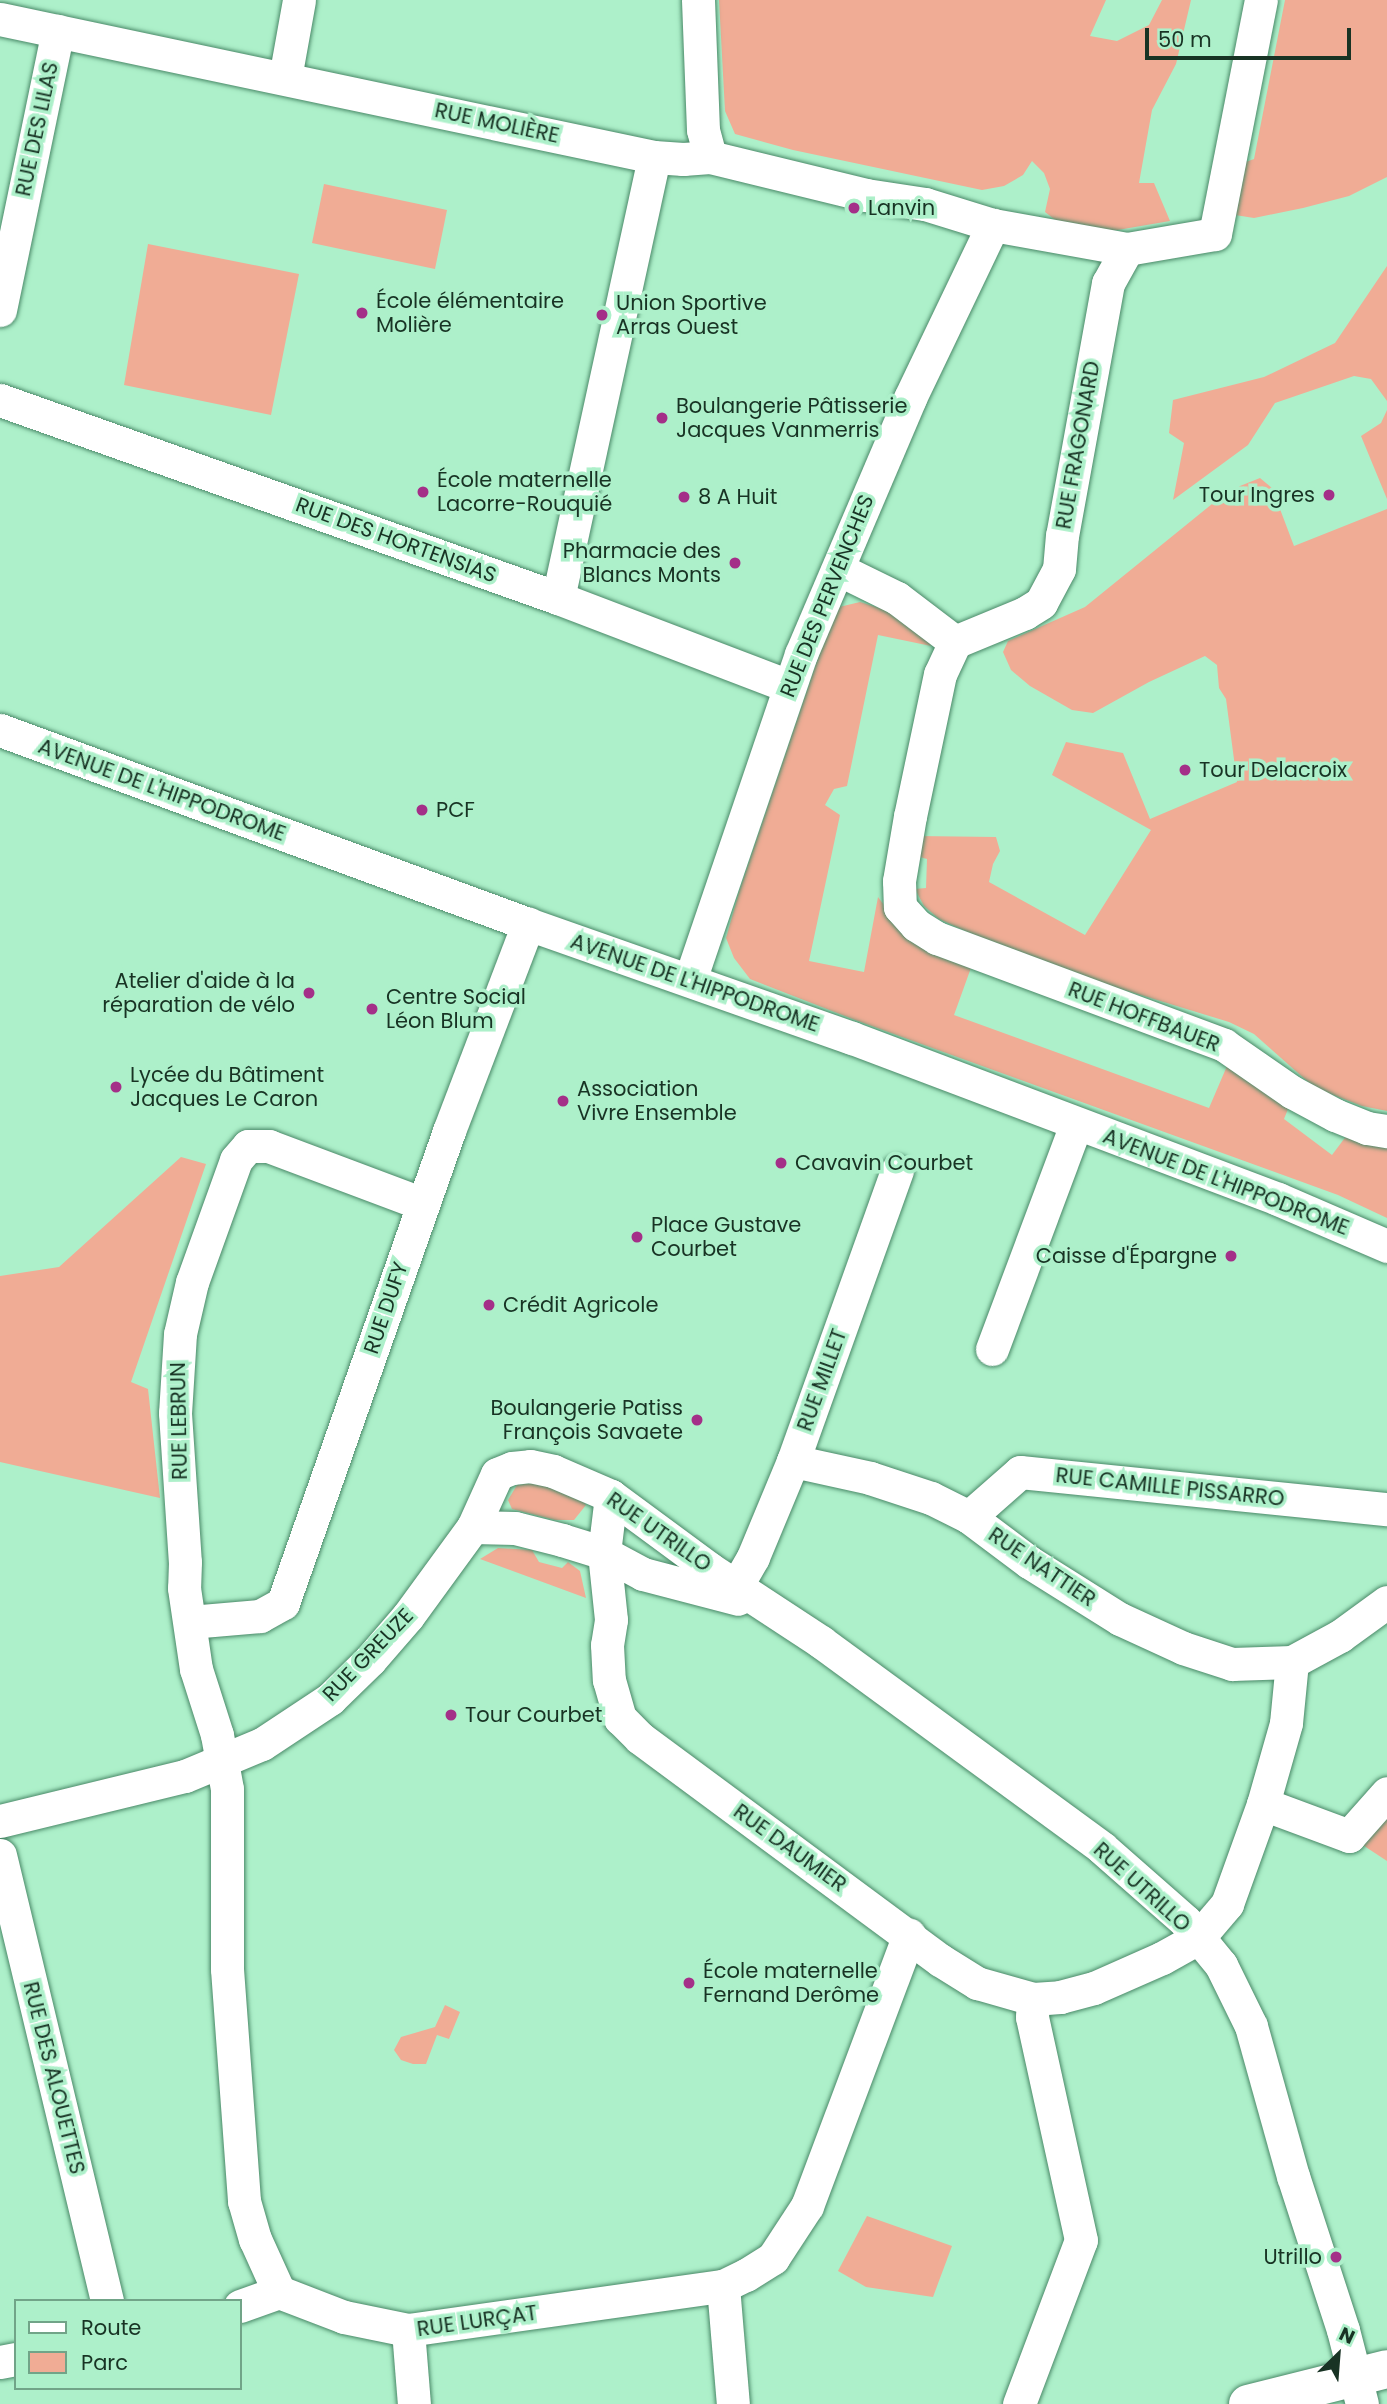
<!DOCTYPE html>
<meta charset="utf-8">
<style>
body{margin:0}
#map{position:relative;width:1387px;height:2404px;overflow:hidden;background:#adf0ca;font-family:Poppins,sans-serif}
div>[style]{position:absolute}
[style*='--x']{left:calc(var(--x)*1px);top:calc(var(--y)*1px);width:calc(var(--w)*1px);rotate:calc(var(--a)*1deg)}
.green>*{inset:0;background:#f0ac95}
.roads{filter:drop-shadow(0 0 2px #4a8968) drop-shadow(0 0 2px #4a8968)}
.minor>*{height:33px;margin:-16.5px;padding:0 16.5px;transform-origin:16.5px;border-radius:16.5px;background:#fff}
.tertiary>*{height:38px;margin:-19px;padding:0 19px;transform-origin:19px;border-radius:19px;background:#fff}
.dots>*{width:19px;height:19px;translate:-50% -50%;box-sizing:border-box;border:4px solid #adf0ca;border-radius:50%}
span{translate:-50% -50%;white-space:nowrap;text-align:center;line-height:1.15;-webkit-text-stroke:7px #adf0ca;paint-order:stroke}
.street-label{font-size:21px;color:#183324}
.poi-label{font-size:21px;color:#183324}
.left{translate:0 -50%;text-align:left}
.right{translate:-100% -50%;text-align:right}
.legend{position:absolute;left:14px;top:2299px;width:228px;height:91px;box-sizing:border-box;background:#adf0ca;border:2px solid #71a488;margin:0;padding:9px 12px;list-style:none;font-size:21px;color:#183324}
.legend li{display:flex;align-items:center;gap:14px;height:35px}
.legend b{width:35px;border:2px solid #71a488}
.north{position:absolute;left:1303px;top:2320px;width:70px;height:70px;-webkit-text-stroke:5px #adf0ca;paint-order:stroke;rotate:25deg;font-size:19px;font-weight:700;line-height:28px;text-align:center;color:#183324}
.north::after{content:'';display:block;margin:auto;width:24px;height:32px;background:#183324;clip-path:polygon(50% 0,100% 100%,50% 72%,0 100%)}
.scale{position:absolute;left:1145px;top:28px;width:206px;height:32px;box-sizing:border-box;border:4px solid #183324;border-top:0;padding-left:9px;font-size:21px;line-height:24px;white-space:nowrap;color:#183324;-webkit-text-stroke:5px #adf0ca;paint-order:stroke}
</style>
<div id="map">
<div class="green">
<i style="clip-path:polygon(719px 0,1106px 0,1090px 36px,1117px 41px,1149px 25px,1162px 0,1191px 0,1176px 64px,1152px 110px,1139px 183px,1154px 183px,1170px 221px,1106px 232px,1063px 226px,1045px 212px,1050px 189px,1044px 173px,1032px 161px,1023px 175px,1004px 186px,982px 190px,793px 150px,735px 134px,725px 111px)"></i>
<i style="clip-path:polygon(1285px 0,1387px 0,1387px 177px,1349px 196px,1303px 208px,1254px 218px,1235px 215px,1240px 164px,1254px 159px)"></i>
<i style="clip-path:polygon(324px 184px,447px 210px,435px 269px,312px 243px)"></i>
<i style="clip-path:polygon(148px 244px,299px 274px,271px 415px,124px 385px)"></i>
<i style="clip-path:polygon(1387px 266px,1387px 401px,1371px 379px,1354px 376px,1275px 403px,1248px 445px,1173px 500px,1184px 443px,1169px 433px,1173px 400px,1264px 377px,1335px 343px)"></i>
<i style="clip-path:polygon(1387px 410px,1387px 499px,1361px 436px,1381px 423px)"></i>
<i style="clip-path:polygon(1260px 478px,1272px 488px,1294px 546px,1387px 509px,1387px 1111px,1362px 1106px,1315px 1088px,1254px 1034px,1229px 1022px,1108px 985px,998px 946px,939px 919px,924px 906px,915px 889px,926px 888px,927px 859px,912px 855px,917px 836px,996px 837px,1000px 851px,993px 864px,989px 882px,1085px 935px,1151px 830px,1052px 775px,1066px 742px,1123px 753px,1150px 819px,1237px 782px,1226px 699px,1219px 688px,1217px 665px,1205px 656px,1149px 682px,1093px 713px,1072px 710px,1030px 686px,1011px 670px,1003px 652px,1008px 641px,1085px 607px,1212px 504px,1240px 486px)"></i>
<i style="clip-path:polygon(860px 602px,899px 614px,925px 631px,931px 646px,878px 635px,847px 786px,834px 789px,825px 805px,840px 815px,809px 961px,864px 972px,878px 897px,887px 909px,972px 965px,954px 1015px,1209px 1108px,1227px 1066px,1290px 1104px,1284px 1119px,1332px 1155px,1347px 1135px,1387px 1143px,1387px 1218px,1338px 1195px,855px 1020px,750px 979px,734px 958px,726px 938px,739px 892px,835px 608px)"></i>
<i style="clip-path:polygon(181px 1157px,206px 1164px,131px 1382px,148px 1389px,160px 1498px,0 1462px,0 1276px,59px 1267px)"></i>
<i style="clip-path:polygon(540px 1482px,576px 1491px,586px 1505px,574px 1520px,555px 1520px,512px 1509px,508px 1500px,517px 1485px)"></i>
<i style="clip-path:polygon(498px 1548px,532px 1550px,539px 1562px,562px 1568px,568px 1562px,580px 1571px,586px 1598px,480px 1559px)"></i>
<i style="clip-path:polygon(1387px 1793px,1387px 1861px,1349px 1836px)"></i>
<i style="clip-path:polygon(445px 2005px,460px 2012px,449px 2039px,437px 2035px,426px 2064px,413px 2064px,401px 2060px,394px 2050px,401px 2037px,435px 2027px)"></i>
<i style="clip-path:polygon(867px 2216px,952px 2246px,933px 2297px,866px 2287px,838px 2271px)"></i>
</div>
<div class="roads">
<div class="minor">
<i style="--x:698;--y:0;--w:130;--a:87.8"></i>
<i style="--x:703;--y:130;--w:28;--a:75"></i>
<i style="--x:0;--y:19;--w:668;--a:11.92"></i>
<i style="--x:654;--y:157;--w:29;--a:4"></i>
<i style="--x:683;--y:159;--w:27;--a:-4"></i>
<i style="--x:710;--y:157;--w:161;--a:13.7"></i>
<i style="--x:866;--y:195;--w:60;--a:8.7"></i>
<i style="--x:925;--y:204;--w:71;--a:17.2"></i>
<i style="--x:993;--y:225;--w:136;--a:10.2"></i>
<i style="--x:1127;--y:249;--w:89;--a:-9.7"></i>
<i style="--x:1215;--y:234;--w:238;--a:-78.9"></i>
<i style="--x:285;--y:78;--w:79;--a:-79.8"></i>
<i style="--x:1127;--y:249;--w:39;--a:119"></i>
<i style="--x:1108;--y:283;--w:256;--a:100.3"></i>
<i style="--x:1062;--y:535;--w:34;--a:95"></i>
<i style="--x:1059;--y:569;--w:38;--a:118"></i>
<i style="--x:1041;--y:603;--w:19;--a:148"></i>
<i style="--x:1025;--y:613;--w:76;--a:157.5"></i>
<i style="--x:955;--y:642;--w:35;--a:115"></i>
<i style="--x:940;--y:674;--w:145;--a:101.9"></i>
<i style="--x:910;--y:816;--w:66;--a:99.6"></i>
<i style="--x:899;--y:881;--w:26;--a:88"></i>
<i style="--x:900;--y:907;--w:24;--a:48"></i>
<i style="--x:916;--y:925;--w:25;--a:32"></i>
<i style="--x:937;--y:938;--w:306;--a:20.4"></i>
<i style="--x:1224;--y:1045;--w:83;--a:34.7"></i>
<i style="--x:1292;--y:1092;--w:49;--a:28.1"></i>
<i style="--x:1335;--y:1115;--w:35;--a:22"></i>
<i style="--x:1367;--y:1128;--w:20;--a:9"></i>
<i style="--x:0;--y:310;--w:285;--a:-78.3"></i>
<i style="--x:0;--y:400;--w:592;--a:19.54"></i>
<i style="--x:558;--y:598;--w:247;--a:20.9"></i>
<i style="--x:838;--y:569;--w:66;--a:26.2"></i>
<i style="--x:897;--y:598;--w:73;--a:37.2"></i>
<i style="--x:558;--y:598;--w:451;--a:-77.7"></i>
<i style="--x:0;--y:730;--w:563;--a:20.17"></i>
<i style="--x:528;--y:924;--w:343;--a:19.4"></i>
<i style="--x:852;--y:1038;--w:455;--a:20.7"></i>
<i style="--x:1278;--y:1199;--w:119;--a:23.3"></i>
<i style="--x:690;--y:980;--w:344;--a:-71.2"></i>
<i style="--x:801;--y:654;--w:278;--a:-66.9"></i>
<i style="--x:910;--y:398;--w:192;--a:-64.4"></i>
<i style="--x:423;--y:1204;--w:165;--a:-159.4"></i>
<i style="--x:269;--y:1146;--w:21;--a:180"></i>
<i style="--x:248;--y:1146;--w:18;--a:131"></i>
<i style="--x:236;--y:1160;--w:130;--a:109.8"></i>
<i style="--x:192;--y:1282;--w:53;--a:103"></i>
<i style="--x:180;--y:1334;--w:79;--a:93.6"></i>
<i style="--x:175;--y:1413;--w:149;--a:86.2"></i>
<i style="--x:185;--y:1562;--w:26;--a:92"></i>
<i style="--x:184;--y:1588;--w:82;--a:81.6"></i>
<i style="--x:196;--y:1669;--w:69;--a:72.3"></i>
<i style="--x:217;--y:1735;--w:55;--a:79.5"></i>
<i style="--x:227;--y:1789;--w:180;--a:90"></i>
<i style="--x:227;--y:1969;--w:233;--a:85.8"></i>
<i style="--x:244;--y:2201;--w:40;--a:74"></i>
<i style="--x:255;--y:2239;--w:58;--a:65.6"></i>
<i style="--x:279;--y:2292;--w:70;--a:21"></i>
<i style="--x:344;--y:2317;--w:65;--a:11.5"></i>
<i style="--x:408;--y:2330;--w:318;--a:-8"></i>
<i style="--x:723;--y:2286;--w:25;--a:-26"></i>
<i style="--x:746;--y:2275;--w:32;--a:-32"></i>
<i style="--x:773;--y:2258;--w:62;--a:-56.8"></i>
<i style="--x:807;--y:2206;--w:290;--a:-69.4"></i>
<i style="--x:992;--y:1349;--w:240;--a:-69.5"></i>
<i style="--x:793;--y:1461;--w:79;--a:12.4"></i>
<i style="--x:870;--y:1478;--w:64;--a:18.2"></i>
<i style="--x:931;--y:1498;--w:42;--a:26.6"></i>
<i style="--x:969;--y:1517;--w:75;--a:36.9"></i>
<i style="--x:1029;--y:1562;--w:107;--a:32.1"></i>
<i style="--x:1120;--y:1619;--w:69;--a:24.7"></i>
<i style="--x:1183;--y:1648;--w:52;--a:18.1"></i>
<i style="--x:1232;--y:1664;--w:60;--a:-1.9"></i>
<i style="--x:1292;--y:1662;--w:55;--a:-28.4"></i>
<i style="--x:1340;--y:1636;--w:58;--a:-35.9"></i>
<i style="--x:611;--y:1496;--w:57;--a:97"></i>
<i style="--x:604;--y:1553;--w:67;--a:84"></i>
<i style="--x:611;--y:1620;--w:25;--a:99"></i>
<i style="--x:607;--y:1645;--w:35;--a:87"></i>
<i style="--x:609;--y:1680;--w:40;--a:74"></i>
<i style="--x:620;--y:1718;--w:28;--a:45"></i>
<i style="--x:640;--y:1738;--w:373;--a:36.5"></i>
<i style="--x:940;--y:1960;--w:44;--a:31.9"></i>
<i style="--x:977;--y:1983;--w:58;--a:15.9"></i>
<i style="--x:1033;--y:1999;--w:27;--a:-4"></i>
<i style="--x:1060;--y:1997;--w:35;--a:-15"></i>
<i style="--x:1094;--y:1988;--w:74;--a:-23.8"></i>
<i style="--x:1162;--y:1958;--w:41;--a:-29.1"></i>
<i style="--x:1198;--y:1938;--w:45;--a:-49.5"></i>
<i style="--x:1227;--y:1904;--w:106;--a:-70.2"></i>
<i style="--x:1263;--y:1804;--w:84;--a:-74.1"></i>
<i style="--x:1286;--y:1723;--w:61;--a:-84.4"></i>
<i style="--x:969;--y:1517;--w:68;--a:-41.4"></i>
<i style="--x:1020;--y:1472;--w:369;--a:5.8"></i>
<i style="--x:473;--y:1527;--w:42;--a:1.4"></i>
<i style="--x:515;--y:1528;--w:49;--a:14.3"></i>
<i style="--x:562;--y:1540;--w:44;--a:17.2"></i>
<i style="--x:604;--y:1553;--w:44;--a:28.3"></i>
<i style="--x:643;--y:1574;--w:98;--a:14.7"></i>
<i style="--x:737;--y:1585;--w:32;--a:-60"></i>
<i style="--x:753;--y:1557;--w:104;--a:-67.4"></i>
<i style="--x:793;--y:1461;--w:308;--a:-70.3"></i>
<i style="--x:190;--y:1622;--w:70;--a:-4.9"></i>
<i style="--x:260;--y:1616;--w:26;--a:-29"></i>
<i style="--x:283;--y:1603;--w:500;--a:-70.62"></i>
<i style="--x:449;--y:1131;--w:222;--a:-69.1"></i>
<i style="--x:1263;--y:1804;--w:92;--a:20.4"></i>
<i style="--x:1349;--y:1836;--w:57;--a:-48.5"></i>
<i style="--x:0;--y:1821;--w:190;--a:-13.7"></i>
<i style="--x:185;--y:1776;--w:83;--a:-22.6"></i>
<i style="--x:262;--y:1744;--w:82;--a:-33.5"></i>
<i style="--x:330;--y:1699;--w:56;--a:-44.3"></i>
<i style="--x:370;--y:1660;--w:58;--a:-49.2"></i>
<i style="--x:408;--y:1616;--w:110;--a:-53.9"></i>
<i style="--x:473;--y:1527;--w:58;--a:-65.6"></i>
<i style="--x:497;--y:1474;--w:16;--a:-22"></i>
<i style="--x:512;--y:1468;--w:18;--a:-6"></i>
<i style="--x:530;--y:1466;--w:24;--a:12"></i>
<i style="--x:553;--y:1471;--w:63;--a:23.3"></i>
<i style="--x:611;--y:1496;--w:123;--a:36.4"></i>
<i style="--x:710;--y:1569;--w:133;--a:33.3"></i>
<i style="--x:821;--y:1642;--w:348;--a:36.2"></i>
<i style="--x:1102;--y:1848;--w:111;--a:41.3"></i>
<i style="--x:1185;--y:1921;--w:57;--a:50.7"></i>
<i style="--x:1221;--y:1965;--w:68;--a:63.8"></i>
<i style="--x:1251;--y:2026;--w:156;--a:74.4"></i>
<i style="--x:1293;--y:2176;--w:162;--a:72"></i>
<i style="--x:1343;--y:2330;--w:76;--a:75.6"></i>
<i style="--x:0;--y:1855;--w:459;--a:76.5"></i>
<i style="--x:723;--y:2286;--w:118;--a:85.2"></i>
<i style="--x:240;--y:2306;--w:41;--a:-19.7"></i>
<i style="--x:408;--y:2330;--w:74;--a:85.4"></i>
<i style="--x:0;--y:2362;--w:16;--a:-11"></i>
<i style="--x:1019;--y:2404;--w:175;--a:-69.3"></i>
<i style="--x:1081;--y:2240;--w:228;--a:-102.4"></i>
<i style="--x:1032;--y:2017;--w:18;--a:-87"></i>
</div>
<div class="tertiary">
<i style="--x:1248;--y:2404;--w:143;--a:-14.1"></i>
</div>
</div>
<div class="dots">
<i style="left:854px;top:208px;background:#a42f88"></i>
<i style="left:362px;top:313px;background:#a42f88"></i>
<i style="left:602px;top:315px;background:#a42f88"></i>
<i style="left:662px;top:418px;background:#a42f88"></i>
<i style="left:423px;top:492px;background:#a42f88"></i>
<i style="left:1329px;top:495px;background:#a42f88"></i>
<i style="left:684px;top:497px;background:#a42f88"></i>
<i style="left:735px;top:563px;background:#a42f88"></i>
<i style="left:1185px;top:770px;background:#a42f88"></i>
<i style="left:422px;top:810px;background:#a42f88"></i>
<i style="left:309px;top:993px;background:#a42f88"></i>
<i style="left:372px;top:1009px;background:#a42f88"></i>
<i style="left:116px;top:1087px;background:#a42f88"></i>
<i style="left:563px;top:1101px;background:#a42f88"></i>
<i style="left:781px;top:1163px;background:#a42f88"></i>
<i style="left:637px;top:1237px;background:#a42f88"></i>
<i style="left:1231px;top:1256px;background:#a42f88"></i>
<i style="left:489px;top:1305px;background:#a42f88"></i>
<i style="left:697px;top:1420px;background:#a42f88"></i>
<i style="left:451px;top:1715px;background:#a42f88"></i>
<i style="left:689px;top:1983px;background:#a42f88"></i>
<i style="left:1336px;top:2257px;background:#a42f88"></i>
</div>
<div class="street-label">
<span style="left:497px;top:123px;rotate:12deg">RUE MOLIÈRE</span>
<span style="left:37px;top:129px;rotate:-78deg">RUE DES LILAS</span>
<span style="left:1078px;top:445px;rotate:-80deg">RUE FRAGONARD</span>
<span style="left:396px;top:540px;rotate:20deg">RUE DES HORTENSIAS</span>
<span style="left:827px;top:596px;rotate:-68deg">RUE DES PERVENCHES</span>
<span style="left:162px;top:790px;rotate:20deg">AVENUE DE L'HIPPODROME</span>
<span style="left:695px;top:983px;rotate:19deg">AVENUE DE L'HIPPODROME</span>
<span style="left:1144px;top:1017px;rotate:21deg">RUE HOFFBAUER</span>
<span style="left:1226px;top:1182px;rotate:21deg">AVENUE DE L'HIPPODROME</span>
<span style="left:386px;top:1308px;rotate:-71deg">RUE DUFY</span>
<span style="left:822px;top:1380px;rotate:-70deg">RUE MILLET</span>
<span style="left:179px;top:1421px;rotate:-91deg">RUE LEBRUN</span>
<span style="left:1170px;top:1487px;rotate:6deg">RUE CAMILLE PISSARRO</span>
<span style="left:659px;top:1532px;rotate:35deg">RUE UTRILLO</span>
<span style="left:1042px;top:1567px;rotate:34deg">RUE NATTIER</span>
<span style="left:368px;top:1655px;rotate:-46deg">RUE GREUZE</span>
<span style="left:790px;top:1848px;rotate:36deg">RUE DAUMIER</span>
<span style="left:1142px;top:1887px;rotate:42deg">RUE UTRILLO</span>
<span style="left:54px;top:2078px;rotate:76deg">RUE DES ALOUETTES</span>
<span style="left:477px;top:2321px;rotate:-8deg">RUE LURÇAT</span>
</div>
<div class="poi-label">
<span class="left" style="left:868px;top:208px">Lanvin</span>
<span class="left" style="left:376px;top:313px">École élémentaire<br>Molière</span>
<span class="left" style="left:616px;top:315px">Union Sportive<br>Arras Ouest</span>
<span class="left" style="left:676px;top:418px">Boulangerie Pâtisserie<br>Jacques Vanmerris</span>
<span class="left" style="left:437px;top:492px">École maternelle<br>Lacorre-Rouquié</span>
<span class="right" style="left:1315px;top:495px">Tour Ingres</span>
<span class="left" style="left:698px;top:497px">8 A Huit</span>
<span class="right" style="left:721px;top:563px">Pharmacie des<br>Blancs Monts</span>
<span class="left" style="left:1199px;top:770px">Tour Delacroix</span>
<span class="left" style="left:436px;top:810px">PCF</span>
<span class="right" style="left:295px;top:993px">Atelier d'aide à la<br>réparation de vélo</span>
<span class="left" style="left:386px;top:1009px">Centre Social<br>Léon Blum</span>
<span class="left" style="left:130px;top:1087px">Lycée du Bâtiment<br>Jacques Le Caron</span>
<span class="left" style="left:577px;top:1101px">Association<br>Vivre Ensemble</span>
<span class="left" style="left:795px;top:1163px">Cavavin Courbet</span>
<span class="left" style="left:651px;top:1237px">Place Gustave<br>Courbet</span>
<span class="right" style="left:1217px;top:1256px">Caisse d'Épargne</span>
<span class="left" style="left:503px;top:1305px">Crédit Agricole</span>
<span class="right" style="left:683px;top:1420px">Boulangerie Patiss<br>François Savaete</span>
<span class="left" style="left:465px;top:1715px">Tour Courbet</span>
<span class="left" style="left:703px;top:1983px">École maternelle<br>Fernand Derôme</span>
<span class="right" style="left:1322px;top:2257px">Utrillo</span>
</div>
<ul class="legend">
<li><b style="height:9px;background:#fff"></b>Route</li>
<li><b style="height:19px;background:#f0ac95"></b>Parc</li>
</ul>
<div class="north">N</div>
<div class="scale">50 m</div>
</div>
